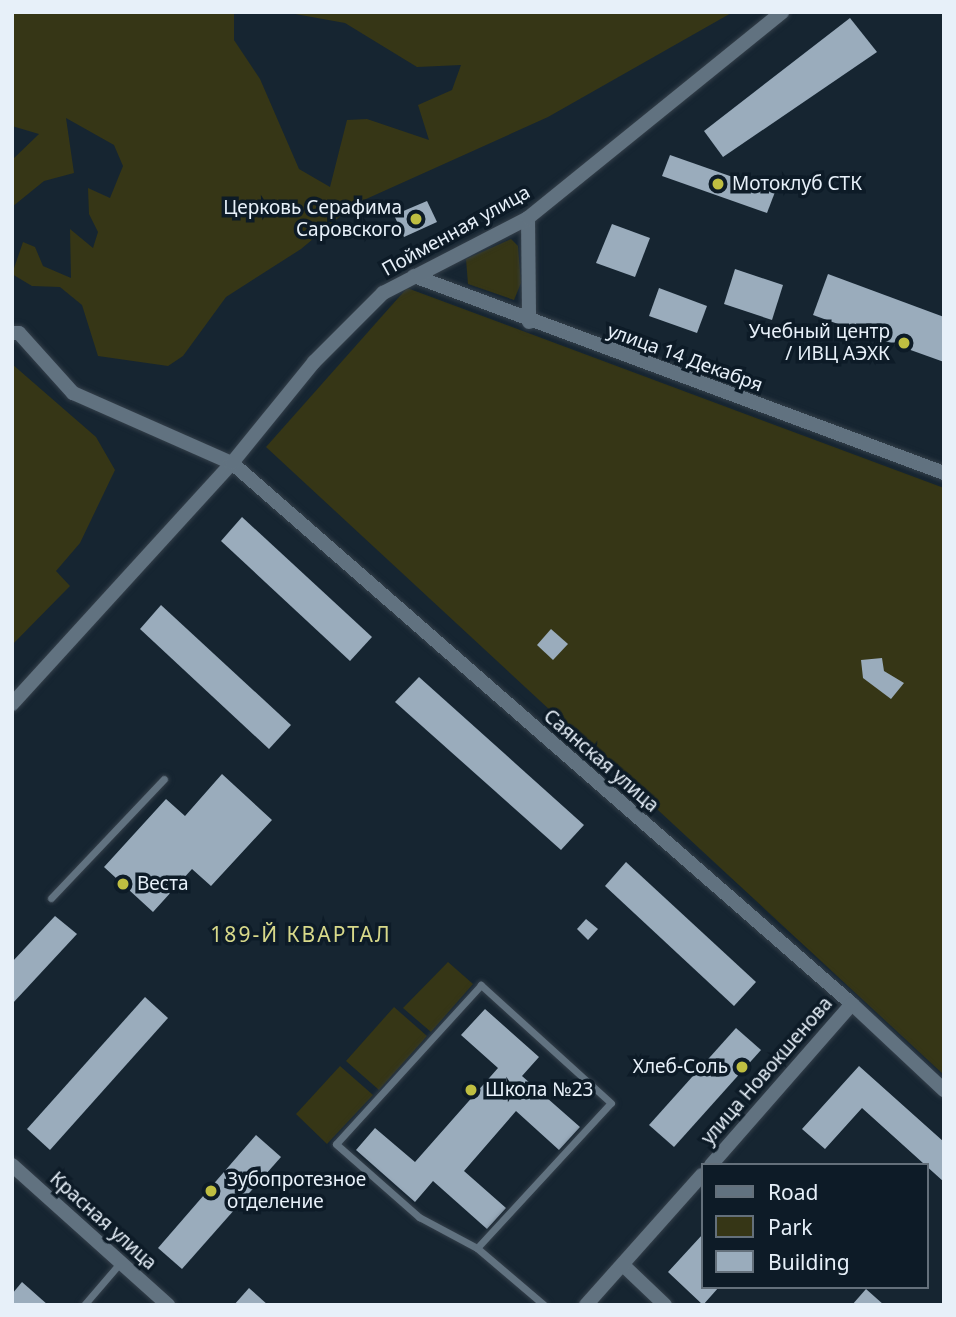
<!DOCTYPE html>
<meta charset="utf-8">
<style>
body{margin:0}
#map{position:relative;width:956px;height:1317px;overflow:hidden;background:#162531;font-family:"Noto Sans",sans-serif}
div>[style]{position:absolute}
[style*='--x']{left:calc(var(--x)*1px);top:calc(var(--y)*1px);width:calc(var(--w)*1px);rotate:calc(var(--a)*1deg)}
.green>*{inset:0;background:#363616}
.building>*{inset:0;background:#9aacbc}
.roads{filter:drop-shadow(0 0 2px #343f4a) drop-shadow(0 0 2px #343f4a)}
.service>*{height:7px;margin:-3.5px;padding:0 3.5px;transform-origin:3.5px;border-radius:3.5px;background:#617280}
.minor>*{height:14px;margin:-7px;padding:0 7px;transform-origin:7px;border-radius:7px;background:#617280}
.dots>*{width:19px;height:19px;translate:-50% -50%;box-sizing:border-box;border:4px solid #0d1b27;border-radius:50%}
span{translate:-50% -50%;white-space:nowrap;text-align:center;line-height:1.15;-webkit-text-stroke:7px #0d1b27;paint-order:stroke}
.poi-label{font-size:19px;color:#e7f0f9}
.left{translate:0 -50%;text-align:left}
.right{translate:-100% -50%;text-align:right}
.street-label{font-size:19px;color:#e7f0f9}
.neighbourhood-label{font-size:21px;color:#d8d98a;letter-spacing:2px}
.frame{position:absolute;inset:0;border:14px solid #e7f0f9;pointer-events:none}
.legend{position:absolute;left:701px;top:1163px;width:228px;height:126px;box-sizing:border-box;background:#0d1b27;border:2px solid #64707b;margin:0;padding:9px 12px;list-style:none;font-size:21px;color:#e7f0f9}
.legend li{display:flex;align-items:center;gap:14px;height:35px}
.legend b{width:35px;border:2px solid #64707b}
</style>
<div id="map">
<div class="green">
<i style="clip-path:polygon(12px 12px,234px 12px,234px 40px,260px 79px,299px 169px,330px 187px,347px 120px,367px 119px,429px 140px,418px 105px,452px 90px,461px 65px,417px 67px,345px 23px,284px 12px,733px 12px,548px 117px,355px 204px,301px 249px,226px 297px,183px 356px,168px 366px,98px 356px,82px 305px,60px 287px,32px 286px,12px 274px,23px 242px,35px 247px,43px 266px,71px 278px,70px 229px,93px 248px,98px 232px,89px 214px,88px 188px,110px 198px,123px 166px,114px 145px,66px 118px,74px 173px,44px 181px,12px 207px,12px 160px,39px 134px,12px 126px)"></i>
<i style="clip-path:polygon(511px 239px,518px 246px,521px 283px,514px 300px,468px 284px,466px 259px)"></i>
<i style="clip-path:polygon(407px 288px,944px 488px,944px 1075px,266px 447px)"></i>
<i style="clip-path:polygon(12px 364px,96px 437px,115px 470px,80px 543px,56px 571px,70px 586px,12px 645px)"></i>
<i style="clip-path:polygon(448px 962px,473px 984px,431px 1032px,403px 1008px)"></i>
<i style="clip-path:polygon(394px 1007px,427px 1036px,379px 1090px,346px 1061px)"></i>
<i style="clip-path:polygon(340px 1066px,373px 1095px,327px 1144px,296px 1114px)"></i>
</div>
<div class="building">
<i style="clip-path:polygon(850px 18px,877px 52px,723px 157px,704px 131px)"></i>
<i style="clip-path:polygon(670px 155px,775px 192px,767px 213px,662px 176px)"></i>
<i style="clip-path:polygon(427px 201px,437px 222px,404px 237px,394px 215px)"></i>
<i style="clip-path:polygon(612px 224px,650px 238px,635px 277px,596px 263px)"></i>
<i style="clip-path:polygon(735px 269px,783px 285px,772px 320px,724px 304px)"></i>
<i style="clip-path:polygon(828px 274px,944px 317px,944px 362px,813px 315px)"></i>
<i style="clip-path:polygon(659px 288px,707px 306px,697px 333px,649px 316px)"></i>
<i style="clip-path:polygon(242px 517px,372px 637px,350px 661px,221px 541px)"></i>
<i style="clip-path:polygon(161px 605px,291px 725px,269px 749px,140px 629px)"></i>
<i style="clip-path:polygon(551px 629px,568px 644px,553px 660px,537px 645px)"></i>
<i style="clip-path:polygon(882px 658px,884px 671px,904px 683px,891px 699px,863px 678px,861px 660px)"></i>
<i style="clip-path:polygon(419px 677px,584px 825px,561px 850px,395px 702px)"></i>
<i style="clip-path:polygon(222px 774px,272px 820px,211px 886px,192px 869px,153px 912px,104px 867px,166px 799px,185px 816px)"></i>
<i style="clip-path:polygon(626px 862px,756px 982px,734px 1006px,605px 886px)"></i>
<i style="clip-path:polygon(55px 916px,77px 934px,12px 1004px,12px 962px)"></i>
<i style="clip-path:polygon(586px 919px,598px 929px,588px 940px,577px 929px)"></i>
<i style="clip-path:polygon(145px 997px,168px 1018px,50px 1150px,27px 1129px)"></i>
<i style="clip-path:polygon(485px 1009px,539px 1057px,522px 1076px,580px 1127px,559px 1150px,516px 1111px,464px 1171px,506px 1208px,487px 1229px,433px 1181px,415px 1202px,356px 1150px,375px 1128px,415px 1162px,498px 1068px,461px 1035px)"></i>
<i style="clip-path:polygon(736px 1028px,761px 1050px,674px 1147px,649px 1125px)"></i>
<i style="clip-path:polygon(859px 1066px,944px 1142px,944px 1182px,862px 1108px,825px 1149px,802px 1129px)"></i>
<i style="clip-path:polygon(256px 1135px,281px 1157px,182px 1269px,158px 1248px)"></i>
<i style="clip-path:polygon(702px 1235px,702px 1287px,719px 1287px,703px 1305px,668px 1272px)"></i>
<i style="clip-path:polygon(22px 1282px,48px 1305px,12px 1305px,12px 1294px)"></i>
<i style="clip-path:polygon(249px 1288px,268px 1305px,234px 1305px)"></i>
<i style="clip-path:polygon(866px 1289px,884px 1305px,852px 1305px)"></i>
</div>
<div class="roads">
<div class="service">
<i style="--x:51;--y:898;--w:164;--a:-46.5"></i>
<i style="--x:477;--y:1248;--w:197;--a:-47.3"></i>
<i style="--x:611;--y:1103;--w:176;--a:-137.8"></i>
<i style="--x:481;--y:985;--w:215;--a:132.4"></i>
<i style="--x:336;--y:1144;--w:111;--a:41.3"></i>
<i style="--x:419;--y:1217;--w:66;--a:28.1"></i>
<i style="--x:477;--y:1248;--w:88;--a:40.4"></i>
<i style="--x:84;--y:1305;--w:55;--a:-49.4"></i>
</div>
<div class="minor">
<i style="--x:528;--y:218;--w:104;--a:89.4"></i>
<i style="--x:414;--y:276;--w:565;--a:20.39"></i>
<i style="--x:12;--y:333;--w:7;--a:0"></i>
<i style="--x:19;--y:333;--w:81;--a:48"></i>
<i style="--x:73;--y:393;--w:174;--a:23.8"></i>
<i style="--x:232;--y:463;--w:823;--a:41.11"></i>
<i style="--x:852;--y:1004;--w:126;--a:43.1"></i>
<i style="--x:12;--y:704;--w:326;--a:-47.6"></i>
<i style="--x:232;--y:463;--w:130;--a:-50.9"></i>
<i style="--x:314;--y:362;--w:98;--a:-45"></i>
<i style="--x:383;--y:293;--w:163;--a:-27.3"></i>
<i style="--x:528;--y:218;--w:327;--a:-39"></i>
<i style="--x:12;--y:1165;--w:210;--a:41.9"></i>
<i style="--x:711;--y:1165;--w:214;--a:-48.8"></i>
<i style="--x:623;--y:1265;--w:58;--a:43.6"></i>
<i style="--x:586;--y:1305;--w:174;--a:-48.3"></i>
</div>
</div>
<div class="dots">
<i style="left:718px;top:184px;background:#bfbe41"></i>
<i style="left:416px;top:219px;background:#bfbe41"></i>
<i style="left:904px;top:343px;background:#bfbe41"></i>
<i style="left:123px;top:884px;background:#bfbe41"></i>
<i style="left:742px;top:1067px;background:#bfbe41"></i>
<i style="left:471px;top:1090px;background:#bfbe41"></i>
<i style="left:211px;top:1191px;background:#bfbe41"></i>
</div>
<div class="poi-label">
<span class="left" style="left:732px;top:184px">Мотоклуб СТК</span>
<span class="right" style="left:402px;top:219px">Церковь Серафима<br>Саровского</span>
<span class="right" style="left:890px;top:343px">Учебный центр<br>/ ИВЦ АЭХК</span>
<span class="left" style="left:137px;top:884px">Веста</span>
<span class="right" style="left:728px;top:1067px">Хлеб-Соль</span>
<span class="left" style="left:485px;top:1090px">Школа №23</span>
<span class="left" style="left:227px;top:1191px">Зубопротезное<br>отделение</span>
</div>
<div class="street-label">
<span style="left:456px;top:231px;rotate:-29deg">Пойменная улица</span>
<span style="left:685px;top:358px;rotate:20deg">улица 14 Декабря</span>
<span style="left:601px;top:761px;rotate:41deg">Саянская улица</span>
<span style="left:767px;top:1071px;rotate:-49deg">улица Новокшенова</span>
<span style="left:103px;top:1221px;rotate:42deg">Красная улица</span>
</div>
<div class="neighbourhood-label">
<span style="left:301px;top:934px">189-Й КВАРТАЛ</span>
</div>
<div class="frame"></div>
<ul class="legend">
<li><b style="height:9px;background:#617280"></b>Road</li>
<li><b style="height:19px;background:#363616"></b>Park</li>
<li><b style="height:19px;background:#9aacbc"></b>Building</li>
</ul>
</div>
